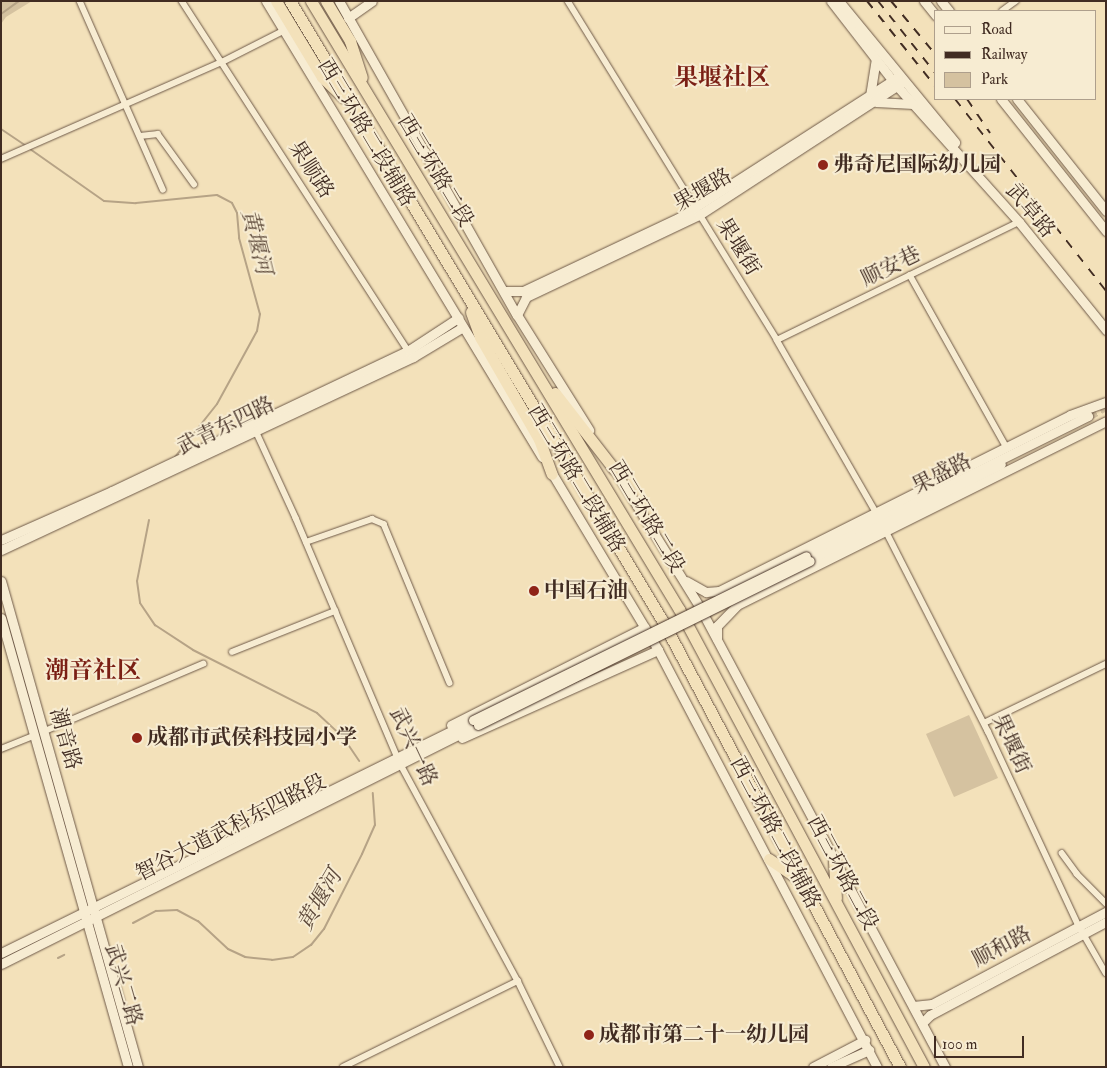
<!DOCTYPE html>
<meta charset="utf-8">
<style>
body{margin:0}
#map{position:relative;width:1107px;height:1068px;overflow:hidden;background:#f3e1ba;font-family:"IM FELL Double Pica","Noto Serif SC",serif}
div>[style]{position:absolute}
[style*='--x']{left:calc(var(--x)*1px);top:calc(var(--y)*1px);width:calc(var(--w)*1px);rotate:calc(var(--a)*1deg)}
.green>*{inset:0;background:#d5c2a0}
.stream>*{height:2px;margin:-1px;padding:0 1px;transform-origin:1px;border-radius:1px;background:#b6a386}
.secondary-tunnel>*{height:9px;margin-top:-4.5px;transform-origin:0;background:repeating-linear-gradient(90deg,#cfbd9c 0 9px,transparent 0 13.5px)}
.roads{filter:drop-shadow(0 0 1px #6e5948) drop-shadow(0 0 1px #6e5948)}
.street>*{height:5.5px;margin:-2.75px;padding:0 2.75px;transform-origin:2.75px;border-radius:2.75px;background:#f7ecd2}
.secondary>*{height:9px;margin:-4.5px;padding:0 4.5px;transform-origin:4.5px;border-radius:4.5px;background:#f7ecd2}
.highway>*{height:11px;margin:-5.5px;padding:0 5.5px;transform-origin:5.5px;border-radius:5.5px;background:#f3e1ba}
.rail>*{height:2px;margin-top:-1px;transform-origin:0;background:repeating-linear-gradient(90deg,#412c22 0 9px,transparent 0 18px)}
.bridges{filter:drop-shadow(0 0 1px #412c22) drop-shadow(0 0 1px #412c22)}
.secondary-bridge>*{height:9px;margin:-4.5px;padding:0 4.5px;transform-origin:4.5px;border-radius:4.5px;background:#f7ecd2}
.dots>*{width:14px;height:14px;translate:-50% -50%;box-sizing:border-box;border:2px solid #f7ecd2;border-radius:50%}
span{translate:-50% -50%;white-space:nowrap;text-align:center;line-height:1.15;-webkit-text-stroke:4px #f7ecd2;paint-order:stroke}
.street-label{font-size:21px;color:#412c22}
.poi-label{font-size:21px;color:#412c22;font-weight:700}
.left{translate:0 -50%;text-align:left}
.water-label{font-size:22px;color:#5e4a3b;font-style:italic}
.quarter-label{font-size:24px;color:#7a1f14;font-weight:700}
.frame{position:absolute;inset:0;border:2px solid #412c22;pointer-events:none}
.legend{position:absolute;left:934px;top:10px;width:162px;height:90px;box-sizing:border-box;background:#f7ecd2;border:1px solid #ae9f8c;margin:0;padding:6px 9px;list-style:none;font-size:15px;color:#412c22}
.legend li{display:flex;align-items:center;gap:10px;height:25px}
.legend b{width:25px;border:1px solid #ae9f8c}
.scale{position:absolute;left:934px;top:1036px;width:90px;height:22px;box-sizing:border-box;border:2px solid #412c22;border-top:0;padding-left:6px;font-size:15px;line-height:18px;white-space:nowrap;color:#412c22;-webkit-text-stroke:4px #f7ecd2;paint-order:stroke}
</style>
<div id="map">
<div class="green">
<i style="clip-path:polygon(1px 1px,32px 1px,6px 17px,1px 24px)"></i>
<i style="clip-path:polygon(969px 715px,998px 778px,954px 797px,926px 734px)"></i>
</div>
<div class="stream">
<i style="--x:1;--y:14;--w:22;--a:-36"></i>
<i style="--x:1;--y:129;--w:30;--a:34"></i>
<i style="--x:30;--y:149;--w:90;--a:35.1"></i>
<i style="--x:104;--y:201;--w:32;--a:4"></i>
<i style="--x:136;--y:203;--w:81;--a:-5.6"></i>
<i style="--x:217;--y:195;--w:17;--a:28"></i>
<i style="--x:232;--y:203;--w:11;--a:63"></i>
<i style="--x:237;--y:213;--w:25;--a:85"></i>
<i style="--x:239;--y:238;--w:79;--a:74.6"></i>
<i style="--x:260;--y:314;--w:17;--a:100"></i>
<i style="--x:257;--y:331;--w:83;--a:118.7"></i>
<i style="--x:217;--y:404;--w:68;--a:128.4"></i>
<i style="--x:149;--y:520;--w:62;--a:101.1"></i>
<i style="--x:137;--y:581;--w:22;--a:82"></i>
<i style="--x:140;--y:603;--w:27;--a:56"></i>
<i style="--x:155;--y:625;--w:45;--a:33.3"></i>
<i style="--x:193;--y:650;--w:139;--a:26.9"></i>
<i style="--x:317;--y:713;--w:35;--a:43"></i>
<i style="--x:343;--y:737;--w:29;--a:56"></i>
<i style="--x:133;--y:923;--w:26;--a:-28"></i>
<i style="--x:156;--y:911;--w:21;--a:-3"></i>
<i style="--x:177;--y:910;--w:24;--a:28"></i>
<i style="--x:198;--y:921;--w:41;--a:43"></i>
<i style="--x:228;--y:949;--w:19;--a:25"></i>
<i style="--x:245;--y:957;--w:27;--a:6"></i>
<i style="--x:272;--y:960;--w:21;--a:-8"></i>
<i style="--x:293;--y:957;--w:22;--a:-34"></i>
<i style="--x:311;--y:945;--w:21;--a:-51"></i>
<i style="--x:324;--y:929;--w:84;--a:-63.1"></i>
<i style="--x:362;--y:854;--w:32;--a:-66"></i>
<i style="--x:375;--y:825;--w:32;--a:-94"></i>
<i style="--x:58;--y:958;--w:7;--a:-27"></i>
</div>
<div class="secondary-tunnel">
<i style="--x:1088;--y:416;--w:21;--a:-29"></i>
</div>
<div class="roads">
<div class="street">
<i style="--x:80;--y:1;--w:206;--a:66.2"></i>
<i style="--x:182;--y:1;--w:419;--a:57.1"></i>
<i style="--x:568;--y:1;--w:398;--a:58.3"></i>
<i style="--x:777;--y:340;--w:198;--a:60.1"></i>
<i style="--x:1002;--y:11;--w:17;--a:-36"></i>
<i style="--x:140;--y:136;--w:18;--a:-6"></i>
<i style="--x:158;--y:134;--w:62;--a:54.2"></i>
<i style="--x:1;--y:159;--w:241;--a:-23.7"></i>
<i style="--x:222;--y:62;--w:68;--a:-26.9"></i>
<i style="--x:910;--y:275;--w:196;--a:60.7"></i>
<i style="--x:777;--y:340;--w:269;--a:-26"></i>
<i style="--x:256;--y:431;--w:96;--a:65.3"></i>
<i style="--x:296;--y:518;--w:266;--a:67"></i>
<i style="--x:400;--y:763;--w:248;--a:61.6"></i>
<i style="--x:518;--y:981;--w:96;--a:64"></i>
<i style="--x:886;--y:531;--w:225;--a:63"></i>
<i style="--x:988;--y:731;--w:215;--a:65"></i>
<i style="--x:1079;--y:926;--w:54;--a:60.1"></i>
<i style="--x:306;--y:542;--w:70;--a:-19.2"></i>
<i style="--x:372;--y:519;--w:13;--a:23"></i>
<i style="--x:384;--y:524;--w:172;--a:67.5"></i>
<i style="--x:232;--y:652;--w:111;--a:-21.7"></i>
<i style="--x:984;--y:723;--w:136;--a:-25.8"></i>
<i style="--x:45;--y:731;--w:172;--a:-23"></i>
<i style="--x:1;--y:749;--w:35;--a:-22"></i>
<i style="--x:1062;--y:853;--w:26;--a:54"></i>
<i style="--x:1077;--y:874;--w:41;--a:45"></i>
<i style="--x:343;--y:1067;--w:195;--a:-26.2"></i>
</div>
<div class="secondary">
<i style="--x:266;--y:1;--w:533;--a:58.82"></i>
<i style="--x:339;--y:1;--w:361;--a:60.5"></i>
<i style="--x:517;--y:315;--w:136;--a:57.9"></i>
<i style="--x:831;--y:1;--w:108;--a:52.2"></i>
<i style="--x:897;--y:86;--w:183;--a:48.1"></i>
<i style="--x:1019;--y:222;--w:139;--a:51.1"></i>
<i style="--x:839;--y:1;--w:183;--a:50.6"></i>
<i style="--x:924;--y:1;--w:19;--a:51"></i>
<i style="--x:941;--y:1;--w:13;--a:51"></i>
<i style="--x:348;--y:18;--w:29;--a:-35"></i>
<i style="--x:870;--y:96;--w:37;--a:-81"></i>
<i style="--x:1001;--y:99;--w:169;--a:51.5"></i>
<i style="--x:1017;--y:99;--w:143;--a:51.5"></i>
<i style="--x:876;--y:102;--w:37;--a:3"></i>
<i style="--x:504;--y:291;--w:19;--a:0"></i>
<i style="--x:523;--y:291;--w:174;--a:-25.2"></i>
<i style="--x:680;--y:217;--w:259;--a:-32.7"></i>
<i style="--x:517;--y:315;--w:20;--a:-63"></i>
<i style="--x:526;--y:297;--w:191;--a:-25.4"></i>
<i style="--x:699;--y:215;--w:244;--a:-33.1"></i>
<i style="--x:611;--y:464;--w:167;--a:58.2"></i>
<i style="--x:699;--y:606;--w:523;--a:61.91"></i>
<i style="--x:550;--y:470;--w:210;--a:59"></i>
<i style="--x:658;--y:650;--w:471;--a:62.3"></i>
<i style="--x:1;--y:540;--w:121;--a:-23.8"></i>
<i style="--x:112;--y:491;--w:329;--a:-25.4"></i>
<i style="--x:409;--y:350;--w:59;--a:-33.1"></i>
<i style="--x:1;--y:550;--w:455;--a:-25.1"></i>
<i style="--x:413;--y:357;--w:58;--a:-31"></i>
<i style="--x:806;--y:556;--w:315;--a:-26.4"></i>
<i style="--x:810;--y:561;--w:214;--a:-26.9"></i>
<i style="--x:1;--y:581;--w:505;--a:74.26"></i>
<i style="--x:686;--y:581;--w:23;--a:29"></i>
<i style="--x:706;--y:592;--w:13;--a:-4"></i>
<i style="--x:719;--y:591;--w:393;--a:-26.6"></i>
<i style="--x:1070;--y:415;--w:38;--a:-20"></i>
<i style="--x:1;--y:618;--w:467;--a:74.2"></i>
<i style="--x:717;--y:639;--w:13;--a:-90"></i>
<i style="--x:717;--y:626;--w:29;--a:-46"></i>
<i style="--x:737;--y:605;--w:412;--a:-26.5"></i>
<i style="--x:451;--y:725;--w:217;--a:-26.8"></i>
<i style="--x:462;--y:738;--w:215;--a:-24.2"></i>
<i style="--x:1;--y:953;--w:526;--a:-26.27"></i>
<i style="--x:1;--y:964;--w:534;--a:-26.61"></i>
<i style="--x:913;--y:1006;--w:19;--a:-6"></i>
<i style="--x:932;--y:1004;--w:197;--a:-27.9"></i>
<i style="--x:922;--y:1023;--w:11;--a:-45"></i>
<i style="--x:930;--y:1015;--w:199;--a:-27.9"></i>
<i style="--x:813;--y:1067;--w:59;--a:-27.4"></i>
<i style="--x:831;--y:1067;--w:42;--a:-24.1"></i>
</div>
<div class="highway">
<i style="--x:276;--y:1;--w:89;--a:58.8"></i>
<i style="--x:322;--y:77;--w:29;--a:44"></i>
<i style="--x:290;--y:1;--w:722;--a:59"></i>
<i style="--x:662;--y:620;--w:506;--a:61.97"></i>
<i style="--x:311;--y:1;--w:711;--a:58.82"></i>
<i style="--x:679;--y:609;--w:519;--a:61.86"></i>
<i style="--x:326;--y:1;--w:47;--a:59"></i>
<i style="--x:350;--y:41;--w:38;--a:72"></i>
<i style="--x:471;--y:312;--w:27;--a:70"></i>
<i style="--x:480;--y:337;--w:118;--a:60"></i>
<i style="--x:539;--y:439;--w:37;--a:70"></i>
<i style="--x:555;--y:393;--w:96;--a:52.2"></i>
<i style="--x:769;--y:859;--w:36;--a:34"></i>
<i style="--x:834;--y:861;--w:37;--a:87"></i>
</div>
</div>
<div class="rail">
<i style="--x:867;--y:1;--w:110;--a:51.3"></i>
<i style="--x:878;--y:1;--w:93;--a:51.5"></i>
<i style="--x:891;--y:1;--w:70;--a:50.2"></i>
<i style="--x:955;--y:99;--w:244;--a:51.8"></i>
<i style="--x:967;--y:99;--w:41;--a:55.9"></i>
</div>
<div class="bridges">
<div class="secondary-bridge">
<i style="--x:473;--y:720;--w:371;--a:-26.2"></i>
<i style="--x:478;--y:725;--w:370;--a:-26.3"></i>
</div>
</div>
<div class="dots">
<i style="left:823px;top:165px;background:#8f2418"></i>
<i style="left:534px;top:591px;background:#8f2418"></i>
<i style="left:137px;top:738px;background:#8f2418"></i>
<i style="left:589px;top:1035px;background:#8f2418"></i>
</div>
<div class="street-label">
<span style="left:366px;top:133px;rotate:59deg">西三环路二段辅路</span>
<span style="left:311px;top:170px;rotate:57deg">果顺路</span>
<span style="left:435px;top:171px;rotate:59deg">西三环路二段</span>
<span style="left:703px;top:190px;rotate:-30deg">果堰路</span>
<span style="left:1030px;top:211px;rotate:50deg">武草路</span>
<span style="left:738px;top:247px;rotate:58deg">果堰街</span>
<span style="left:891px;top:267px;rotate:-26deg">顺安巷</span>
<span style="left:226px;top:426px;rotate:-26deg">武青东四路</span>
<span style="left:942px;top:474px;rotate:-27deg">果盛路</span>
<span style="left:576px;top:479px;rotate:59deg">西三环路二段辅路</span>
<span style="left:646px;top:517px;rotate:59deg">西三环路二段</span>
<span style="left:65px;top:739px;rotate:74deg">潮音路</span>
<span style="left:1011px;top:744px;rotate:65deg">果堰街</span>
<span style="left:413px;top:747px;rotate:65deg">武兴一路</span>
<span style="left:231px;top:828px;rotate:-27deg">智谷大道武科东四路段</span>
<span style="left:775px;top:833px;rotate:62deg">西三环路二段辅路</span>
<span style="left:842px;top:873px;rotate:62deg">西三环路二段</span>
<span style="left:1002px;top:947px;rotate:-28deg">顺和路</span>
<span style="left:123px;top:985px;rotate:74deg">武兴二路</span>
</div>
<div class="poi-label">
<span class="left" style="left:833px;top:165px">弗奇尼国际幼儿园</span>
<span class="left" style="left:544px;top:591px">中国石油</span>
<span class="left" style="left:147px;top:738px">成都市武侯科技园小学</span>
<span class="left" style="left:599px;top:1035px">成都市第二十一幼儿园</span>
</div>
<div class="water-label">
<span style="left:256px;top:242px;rotate:76deg">黄堰河</span>
<span style="left:320px;top:900px;rotate:-60deg">黄堰河</span>
</div>
<div class="quarter-label">
<span style="left:722px;top:78px">果堰社区</span>
<span style="left:93px;top:671px">潮音社区</span>
</div>
<div class="frame"></div>
<ul class="legend">
<li><b style="height:6px;background:#f7ecd2"></b>Road</li>
<li><b style="height:6px;background:#412c22"></b>Railway</li>
<li><b style="height:14px;background:#d5c2a0"></b>Park</li>
</ul>
<div class="scale">100 m</div>
</div>
